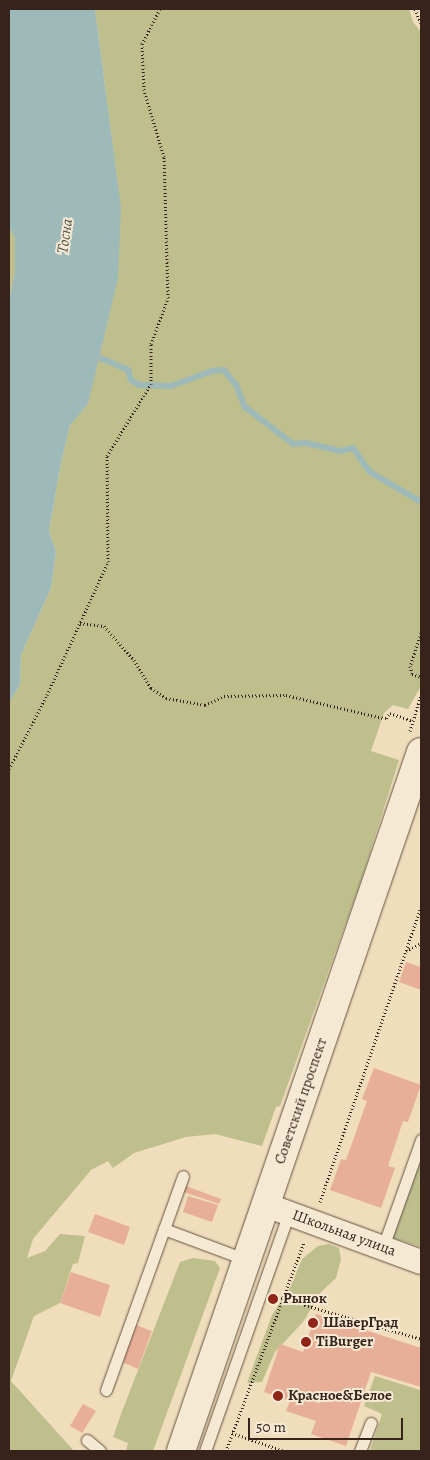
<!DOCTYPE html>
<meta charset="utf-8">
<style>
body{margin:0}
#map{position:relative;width:430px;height:1460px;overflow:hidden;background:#efddbb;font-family:Alegreya,serif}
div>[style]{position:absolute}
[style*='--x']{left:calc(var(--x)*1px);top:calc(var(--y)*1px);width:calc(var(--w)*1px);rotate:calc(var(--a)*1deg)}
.green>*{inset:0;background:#bebf8d}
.water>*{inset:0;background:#9dbab9}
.stream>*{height:6px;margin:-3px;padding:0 3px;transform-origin:3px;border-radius:3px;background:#9dbab9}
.building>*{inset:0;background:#e8af98}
.path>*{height:3px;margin-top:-1.5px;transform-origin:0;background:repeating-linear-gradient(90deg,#37231b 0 1px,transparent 0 3.5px)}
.roads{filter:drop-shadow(0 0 1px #655243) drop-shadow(0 0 1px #655243)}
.lane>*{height:11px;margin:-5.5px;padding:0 5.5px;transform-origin:5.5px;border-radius:5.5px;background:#f5e9d3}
.street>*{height:24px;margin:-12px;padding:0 12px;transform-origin:12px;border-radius:12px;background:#f5e9d3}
.secondary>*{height:28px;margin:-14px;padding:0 14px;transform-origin:14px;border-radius:14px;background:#f5e9d3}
.dots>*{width:14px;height:14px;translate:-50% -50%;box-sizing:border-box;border:2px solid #f5e9d3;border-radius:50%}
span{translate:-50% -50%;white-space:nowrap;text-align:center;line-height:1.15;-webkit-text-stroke:4px #f5e9d3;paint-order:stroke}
.street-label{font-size:15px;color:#37231b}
.poi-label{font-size:15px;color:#37231b;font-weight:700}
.left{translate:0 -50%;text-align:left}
.water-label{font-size:16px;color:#56504a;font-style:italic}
.frame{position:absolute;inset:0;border:10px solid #37231b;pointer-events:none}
.scale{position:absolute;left:248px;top:1418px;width:155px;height:22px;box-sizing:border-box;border:2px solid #37231b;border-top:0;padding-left:6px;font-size:15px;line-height:18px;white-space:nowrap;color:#37231b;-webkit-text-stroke:4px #f5e9d3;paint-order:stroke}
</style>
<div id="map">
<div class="green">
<i style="clip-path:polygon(95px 9px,409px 9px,413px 22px,421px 32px,421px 686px,408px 709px,393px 705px,384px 713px,371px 751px,399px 760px,362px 878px,280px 1106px,276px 1107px,262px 1146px,215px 1134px,186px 1137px,134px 1153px,113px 1168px,108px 1161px,91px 1170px,33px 1239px,27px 1258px,45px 1251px,60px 1234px,85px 1236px,78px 1263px,73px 1264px,60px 1303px,34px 1316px,11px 1381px,74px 1451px,9px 1451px,9px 703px,20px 685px,21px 655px,51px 588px,56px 552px,49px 531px,61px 463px,70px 425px,88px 403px,98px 357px,112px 140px)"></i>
<i style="clip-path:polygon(9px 227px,15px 238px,15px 272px,9px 301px)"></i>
<i style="clip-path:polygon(421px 1152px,421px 1247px,390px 1237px)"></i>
<i style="clip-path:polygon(329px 1244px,339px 1248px,341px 1259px,336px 1278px,321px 1292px,303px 1322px,275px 1352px,262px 1382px,247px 1383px,272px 1315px,291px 1286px,302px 1259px,318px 1246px)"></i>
<i style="clip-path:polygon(193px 1258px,215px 1261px,220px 1268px,153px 1451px,126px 1451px,128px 1443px,113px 1437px,121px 1414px,180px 1262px)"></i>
<i style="clip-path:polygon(375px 1376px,420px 1390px,421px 1451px,370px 1451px,382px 1414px,364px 1406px)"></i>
</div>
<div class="water">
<i style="clip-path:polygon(9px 9px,95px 9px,121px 208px,118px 278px,88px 404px,70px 425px,61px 463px,49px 531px,56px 552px,51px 588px,21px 655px,20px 685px,9px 703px,9px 301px,15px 272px,15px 238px,9px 227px)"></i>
</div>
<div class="stream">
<i style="--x:98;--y:357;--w:33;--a:23"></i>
<i style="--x:128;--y:370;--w:10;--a:73"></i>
<i style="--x:131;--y:380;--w:9;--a:32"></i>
<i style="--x:139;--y:385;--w:32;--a:2"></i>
<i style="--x:171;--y:386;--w:44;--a:-20.1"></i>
<i style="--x:212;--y:371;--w:12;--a:-5"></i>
<i style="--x:224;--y:370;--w:19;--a:51"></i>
<i style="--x:236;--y:385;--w:24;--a:68"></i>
<i style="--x:245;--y:407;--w:61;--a:37.6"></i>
<i style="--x:293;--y:444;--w:13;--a:-4"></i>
<i style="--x:306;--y:443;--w:36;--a:13"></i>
<i style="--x:341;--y:451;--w:12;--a:-14"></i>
<i style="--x:353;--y:448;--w:29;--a:55"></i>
<i style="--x:370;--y:472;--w:59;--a:30.5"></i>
</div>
<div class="building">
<i style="clip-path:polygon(406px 962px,421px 967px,421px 990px,399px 982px)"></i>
<i style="clip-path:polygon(374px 1068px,421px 1085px,408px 1122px,403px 1121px,388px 1166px,395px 1168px,381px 1208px,330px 1190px,341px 1159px,346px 1160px,367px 1101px,362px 1099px)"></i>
<i style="clip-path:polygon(186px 1186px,221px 1199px,219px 1204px,184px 1192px)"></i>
<i style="clip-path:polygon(188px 1196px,218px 1205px,212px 1222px,183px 1212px)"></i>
<i style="clip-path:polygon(95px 1214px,130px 1227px,124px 1245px,88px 1232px)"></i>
<i style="clip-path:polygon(71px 1272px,110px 1285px,100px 1317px,60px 1303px)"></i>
<i style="clip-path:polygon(316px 1314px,421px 1348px,421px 1387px,371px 1372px,346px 1446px,311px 1434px,316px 1421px,286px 1411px,290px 1401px,264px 1392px,280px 1344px,303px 1352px)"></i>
<i style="clip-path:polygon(136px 1325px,152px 1331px,138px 1369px,122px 1362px)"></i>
<i style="clip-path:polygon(83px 1404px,96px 1411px,82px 1433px,70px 1426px)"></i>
</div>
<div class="path">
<i style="--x:415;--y:9;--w:15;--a:67"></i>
<i style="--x:80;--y:623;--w:24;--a:7"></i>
<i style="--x:104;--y:626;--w:45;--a:48.6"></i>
<i style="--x:134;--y:660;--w:33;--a:59"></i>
<i style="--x:151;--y:688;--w:18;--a:34"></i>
<i style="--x:166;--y:698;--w:40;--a:10"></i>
<i style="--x:205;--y:705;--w:21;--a:-25"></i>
<i style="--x:224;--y:696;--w:62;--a:-0.9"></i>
<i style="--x:286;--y:695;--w:95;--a:13.4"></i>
<i style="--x:378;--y:717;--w:8;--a:7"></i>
<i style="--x:386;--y:718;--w:6;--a:-51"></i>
<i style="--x:390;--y:713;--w:24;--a:19"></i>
<i style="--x:421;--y:633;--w:35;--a:108"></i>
<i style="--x:410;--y:666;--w:8;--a:76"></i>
<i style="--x:412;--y:674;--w:9;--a:18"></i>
<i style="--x:410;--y:731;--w:37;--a:-73"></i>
<i style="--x:9;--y:769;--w:83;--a:-62.8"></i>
<i style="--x:47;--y:695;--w:146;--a:-65.4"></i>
<i style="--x:108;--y:562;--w:106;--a:-90.5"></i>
<i style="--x:107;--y:456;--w:84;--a:-58.6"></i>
<i style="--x:151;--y:384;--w:40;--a:-90"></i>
<i style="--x:151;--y:344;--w:49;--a:-69.7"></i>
<i style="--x:168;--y:298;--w:141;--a:-91.6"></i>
<i style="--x:164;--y:157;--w:70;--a:-106.6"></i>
<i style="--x:144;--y:90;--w:46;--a:-92.5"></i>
<i style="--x:142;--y:44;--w:39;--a:-63"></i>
<i style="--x:406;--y:951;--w:17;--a:-28"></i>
<i style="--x:320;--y:1202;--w:312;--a:-71.1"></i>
<i style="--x:281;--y:1298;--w:146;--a:16.3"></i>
<i style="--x:232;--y:1433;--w:55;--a:19.1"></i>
<i style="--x:226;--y:1451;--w:223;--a:-69.5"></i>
</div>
<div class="roads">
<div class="lane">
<i style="--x:164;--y:1229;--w:56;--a:-70.3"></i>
<i style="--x:383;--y:1247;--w:114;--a:-70.4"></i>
<i style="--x:106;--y:1390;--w:171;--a:-70.2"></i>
<i style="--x:164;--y:1229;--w:89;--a:20.5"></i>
<i style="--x:87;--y:1440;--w:17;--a:40"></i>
<i style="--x:205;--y:1451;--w:252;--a:-70.6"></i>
<i style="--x:360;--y:1451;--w:30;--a:-69"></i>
</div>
<div class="street">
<i style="--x:266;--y:1205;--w:165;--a:20.2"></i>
</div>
<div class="secondary">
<i style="--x:181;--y:1451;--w:739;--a:-71.05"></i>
</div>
</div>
<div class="dots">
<i style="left:273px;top:1299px;background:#8f2418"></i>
<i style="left:313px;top:1323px;background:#8f2418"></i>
<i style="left:306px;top:1342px;background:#8f2418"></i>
<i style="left:278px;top:1396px;background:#8f2418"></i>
</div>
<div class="street-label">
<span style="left:301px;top:1101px;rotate:-71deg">Советский проспект</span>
<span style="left:344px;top:1233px;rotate:20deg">Школьная улица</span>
</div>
<div class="poi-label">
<span class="left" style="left:283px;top:1299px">Рынок</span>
<span class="left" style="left:323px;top:1323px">ШаверГрад</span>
<span class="left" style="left:316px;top:1342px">TiBurger</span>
<span class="left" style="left:288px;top:1396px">Красное&amp;Белое</span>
</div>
<div class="water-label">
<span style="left:65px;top:236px;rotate:-81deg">Тосна</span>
</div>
<div class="frame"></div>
<div class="scale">50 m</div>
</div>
